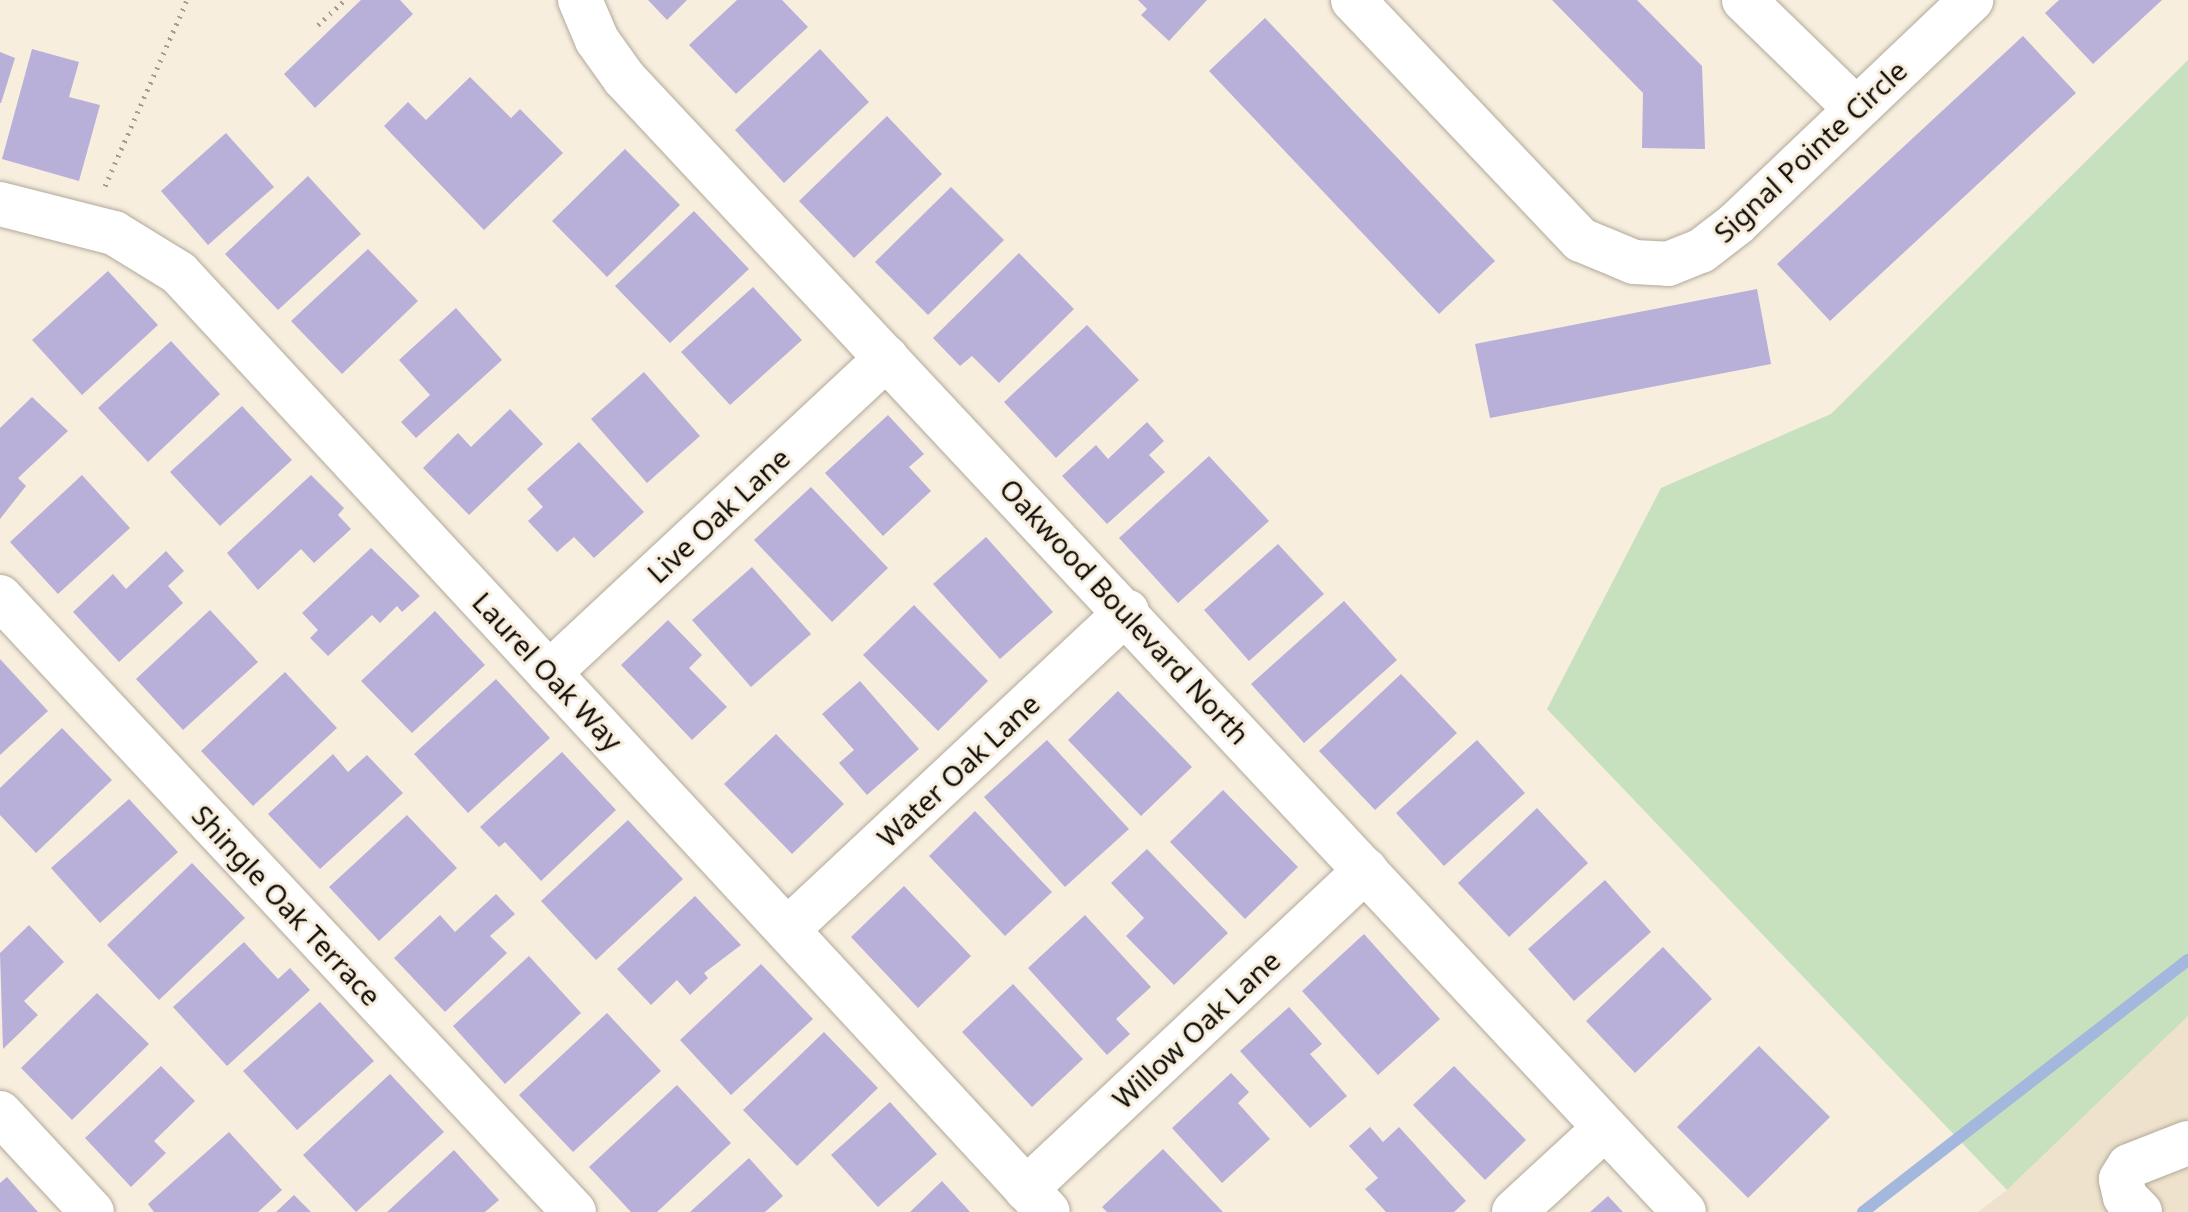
<!DOCTYPE html>
<style>
body{margin:0}
#map{position:relative;width:2188px;height:1212px;overflow:hidden;background:#f7eede;font-family:"Noto Sans",sans-serif}
div>[style]{position:absolute}
[style*='--x']{left:calc(var(--x)*1px);top:calc(var(--y)*1px);width:calc(var(--w)*1px);rotate:calc(var(--a)*1deg)}
.built>*{inset:0;background:#eee2cc}
.green>*{inset:0;background:#c7e0be}
.stream>*{height:12px;margin:-6px;padding:0 6px;transform-origin:6px;border-radius:6px;background:#a4b7dd}
.building>*{inset:0;background:#b8b0d9}
.path>*{height:5px;margin-top:-2.5px;transform-origin:0;background:repeating-linear-gradient(90deg,#a59e92 0 2px,transparent 0 8px)}
.roads{filter:drop-shadow(0 0 2px #b1a99a) drop-shadow(0 0 2px #b1a99a)}
.minor>*{height:44px;margin:-22px;padding:0 22px;transform-origin:22px;border-radius:22px;background:#fff}
span{translate:-50% -50%;white-space:nowrap;text-align:center;line-height:1.15;-webkit-text-stroke:6px #f7eede;paint-order:stroke}
.street-label{font-size:28px;color:#110e09}
</style>
<div id="map">
<div class="built">
<i style="clip-path:polygon(2188px 1016px,2188px 1212px,1978px 1212px,2007px 1190px)"></i>
</div>
<div class="green">
<i style="clip-path:polygon(2188px 60px,2188px 1016px,2007px 1190px,1547px 709px,1661px 488px,1831px 414px)"></i>
</div>
<div class="stream">
<i style="--x:1863;--y:1212;--w:411;--a:-37.8"></i>
</div>
<div class="building">
<i style="clip-path:polygon(361px 0,400px 0,413px 14px,315px 108px,284px 74px)"></i>
<i style="clip-path:polygon(648px 0,687px 0,667px 20px)"></i>
<i style="clip-path:polygon(737px 0,782px 0,808px 27px,736px 94px,689px 45px)"></i>
<i style="clip-path:polygon(1138px 0,1207px 0,1169px 41px,1141px 15px,1147px 9px)"></i>
<i style="clip-path:polygon(1552px 0,1637px 0,1702px 66px,1705px 149px,1642px 148px,1643px 93px)"></i>
<i style="clip-path:polygon(2059px 0,2162px 0,2093px 64px,2045px 13px)"></i>
<i style="clip-path:polygon(1265px 18px,1495px 261px,1439px 314px,1209px 71px)"></i>
<i style="clip-path:polygon(2023px 36px,2076px 93px,1830px 321px,1777px 264px)"></i>
<i style="clip-path:polygon(32px 49px,79px 62px,69px 97px,100px 105px,79px 181px,2px 159px)"></i>
<i style="clip-path:polygon(820px 49px,869px 102px,784px 183px,735px 130px)"></i>
<i style="clip-path:polygon(0 52px,15px 58px,1px 103px,0 103px)"></i>
<i style="clip-path:polygon(470px 77px,511px 118px,520px 109px,563px 153px,484px 230px,384px 126px,408px 102px,426px 120px)"></i>
<i style="clip-path:polygon(887px 116px,942px 174px,854px 258px,799px 201px)"></i>
<i style="clip-path:polygon(226px 133px,274px 187px,208px 245px,161px 191px)"></i>
<i style="clip-path:polygon(625px 149px,680px 205px,607px 277px,552px 221px)"></i>
<i style="clip-path:polygon(308px 176px,361px 234px,278px 310px,225px 254px)"></i>
<i style="clip-path:polygon(951px 187px,1004px 240px,928px 315px,875px 262px)"></i>
<i style="clip-path:polygon(694px 211px,749px 269px,670px 343px,615px 286px)"></i>
<i style="clip-path:polygon(368px 249px,418px 301px,342px 374px,291px 321px)"></i>
<i style="clip-path:polygon(1019px 253px,1074px 309px,999px 383px,972px 356px,960px 366px,933px 338px)"></i>
<i style="clip-path:polygon(108px 271px,158px 325px,82px 395px,32px 340px)"></i>
<i style="clip-path:polygon(753px 287px,802px 340px,730px 405px,681px 352px)"></i>
<i style="clip-path:polygon(1757px 289px,1771px 364px,1490px 418px,1475px 344px)"></i>
<i style="clip-path:polygon(456px 308px,502px 360px,416px 438px,401px 422px,430px 395px,399px 360px)"></i>
<i style="clip-path:polygon(1087px 325px,1139px 380px,1056px 458px,1004px 402px)"></i>
<i style="clip-path:polygon(171px 341px,220px 394px,148px 462px,98px 408px)"></i>
<i style="clip-path:polygon(644px 372px,700px 436px,647px 483px,591px 419px)"></i>
<i style="clip-path:polygon(32px 397px,68px 431px,18px 478px,26px 486px,0 519px,0 428px)"></i>
<i style="clip-path:polygon(242px 406px,292px 460px,220px 526px,170px 472px)"></i>
<i style="clip-path:polygon(510px 409px,543px 444px,469px 515px,423px 468px,458px 433px,471px 447px)"></i>
<i style="clip-path:polygon(888px 415px,924px 454px,909px 467px,931px 491px,883px 536px,825px 473px)"></i>
<i style="clip-path:polygon(1147px 422px,1164px 441px,1149px 455px,1165px 472px,1107px 524px,1062px 476px,1096px 445px,1108px 459px)"></i>
<i style="clip-path:polygon(579px 442px,644px 512px,594px 558px,574px 537px,557px 552px,528px 521px,543px 507px,527px 489px)"></i>
<i style="clip-path:polygon(1209px 456px,1269px 521px,1178px 603px,1119px 538px)"></i>
<i style="clip-path:polygon(82px 475px,130px 528px,58px 594px,10px 542px)"></i>
<i style="clip-path:polygon(311px 475px,344px 508px,338px 515px,351px 529px,314px 563px,301px 549px,258px 590px,227px 553px)"></i>
<i style="clip-path:polygon(811px 487px,888px 568px,832px 622px,754px 540px)"></i>
<i style="clip-path:polygon(986px 537px,1053px 612px,1000px 659px,933px 584px)"></i>
<i style="clip-path:polygon(1278px 544px,1324px 594px,1249px 661px,1204px 610px)"></i>
<i style="clip-path:polygon(371px 548px,420px 596px,402px 612px,397px 606px,380px 623px,372px 615px,328px 656px,310px 638px,318px 630px,302px 613px)"></i>
<i style="clip-path:polygon(166px 551px,184px 571px,168px 586px,183px 603px,119px 662px,73px 612px,113px 574px,126px 589px)"></i>
<i style="clip-path:polygon(752px 567px,811px 634px,751px 687px,692px 620px)"></i>
<i style="clip-path:polygon(1344px 601px,1397px 660px,1304px 743px,1251px 684px)"></i>
<i style="clip-path:polygon(914px 605px,988px 681px,938px 731px,863px 655px)"></i>
<i style="clip-path:polygon(210px 610px,258px 662px,183px 730px,136px 679px)"></i>
<i style="clip-path:polygon(435px 611px,485px 665px,412px 733px,361px 681px)"></i>
<i style="clip-path:polygon(668px 620px,702px 655px,689px 668px,727px 707px,692px 740px,621px 665px)"></i>
<i style="clip-path:polygon(0 659px,48px 711px,0 755px)"></i>
<i style="clip-path:polygon(285px 672px,337px 728px,253px 806px,201px 751px)"></i>
<i style="clip-path:polygon(1401px 674px,1457px 733px,1375px 810px,1319px 751px)"></i>
<i style="clip-path:polygon(496px 679px,550px 738px,468px 813px,414px 754px)"></i>
<i style="clip-path:polygon(860px 681px,919px 749px,867px 795px,839px 763px,854px 750px,822px 714px)"></i>
<i style="clip-path:polygon(1118px 691px,1192px 767px,1141px 816px,1068px 740px)"></i>
<i style="clip-path:polygon(62px 728px,112px 780px,36px 853px,0 815px,0 788px)"></i>
<i style="clip-path:polygon(776px 734px,844px 804px,792px 854px,724px 784px)"></i>
<i style="clip-path:polygon(1047px 740px,1129px 829px,1065px 887px,984px 797px)"></i>
<i style="clip-path:polygon(1477px 740px,1525px 793px,1444px 866px,1396px 813px)"></i>
<i style="clip-path:polygon(562px 752px,616px 810px,541px 881px,505px 842px,499px 847px,480px 827px)"></i>
<i style="clip-path:polygon(333px 754px,348px 772px,367px 755px,403px 793px,320px 869px,268px 814px)"></i>
<i style="clip-path:polygon(1223px 790px,1298px 867px,1245px 919px,1170px 842px)"></i>
<i style="clip-path:polygon(129px 799px,178px 852px,100px 923px,51px 868px)"></i>
<i style="clip-path:polygon(1537px 808px,1588px 863px,1509px 937px,1458px 883px)"></i>
<i style="clip-path:polygon(975px 811px,1052px 892px,1005px 936px,929px 856px)"></i>
<i style="clip-path:polygon(407px 815px,457px 868px,379px 941px,329px 887px)"></i>
<i style="clip-path:polygon(628px 820px,683px 879px,596px 960px,541px 901px)"></i>
<i style="clip-path:polygon(1147px 849px,1228px 933px,1174px 985px,1126px 936px,1144px 918px,1111px 883px)"></i>
<i style="clip-path:polygon(192px 863px,245px 918px,159px 1000px,107px 945px)"></i>
<i style="clip-path:polygon(1605px 880px,1651px 932px,1574px 1001px,1528px 949px)"></i>
<i style="clip-path:polygon(904px 886px,971px 956px,918px 1008px,851px 937px)"></i>
<i style="clip-path:polygon(496px 894px,515px 914px,490px 936px,507px 953px,445px 1012px,394px 958px,440px 915px,455px 932px)"></i>
<i style="clip-path:polygon(695px 896px,741px 945px,704px 973px,708px 978px,690px 995px,677px 980px,651px 1005px,617px 969px)"></i>
<i style="clip-path:polygon(1085px 915px,1151px 987px,1116px 1019px,1130px 1034px,1107px 1055px,1028px 968px)"></i>
<i style="clip-path:polygon(29px 925px,64px 962px,24px 1001px,38px 1015px,3px 1049px,0 953px)"></i>
<i style="clip-path:polygon(1364px 934px,1440px 1019px,1378px 1075px,1302px 991px)"></i>
<i style="clip-path:polygon(244px 942px,278px 979px,290px 968px,310px 990px,227px 1066px,173px 1007px)"></i>
<i style="clip-path:polygon(1663px 947px,1712px 999px,1635px 1073px,1586px 1021px)"></i>
<i style="clip-path:polygon(529px 956px,581px 1013px,505px 1084px,453px 1026px)"></i>
<i style="clip-path:polygon(761px 964px,813px 1019px,731px 1095px,680px 1040px)"></i>
<i style="clip-path:polygon(1013px 984px,1083px 1059px,1032px 1107px,962px 1032px)"></i>
<i style="clip-path:polygon(97px 993px,149px 1044px,72px 1120px,21px 1068px)"></i>
<i style="clip-path:polygon(320px 1002px,374px 1061px,297px 1130px,243px 1071px)"></i>
<i style="clip-path:polygon(1289px 1007px,1322px 1044px,1310px 1054px,1347px 1096px,1310px 1128px,1240px 1051px)"></i>
<i style="clip-path:polygon(607px 1013px,661px 1071px,573px 1152px,519px 1095px)"></i>
<i style="clip-path:polygon(824px 1032px,878px 1088px,797px 1166px,743px 1110px)"></i>
<i style="clip-path:polygon(1759px 1046px,1830px 1117px,1748px 1198px,1677px 1127px)"></i>
<i style="clip-path:polygon(161px 1066px,195px 1101px,154px 1141px,166px 1153px,131px 1187px,85px 1138px)"></i>
<i style="clip-path:polygon(1454px 1066px,1526px 1140px,1485px 1180px,1413px 1105px)"></i>
<i style="clip-path:polygon(1231px 1073px,1249px 1092px,1238px 1103px,1270px 1139px,1222px 1183px,1172px 1128px)"></i>
<i style="clip-path:polygon(390px 1074px,444px 1132px,356px 1212px,303px 1155px)"></i>
<i style="clip-path:polygon(677px 1085px,731px 1143px,657px 1212px,631px 1212px,589px 1167px)"></i>
<i style="clip-path:polygon(890px 1102px,937px 1154px,878px 1207px,831px 1155px)"></i>
<i style="clip-path:polygon(1370px 1127px,1383px 1142px,1399px 1127px,1466px 1201px,1454px 1212px,1386px 1212px,1365px 1189px,1378px 1178px,1349px 1146px)"></i>
<i style="clip-path:polygon(229px 1132px,282px 1190px,258px 1212px,154px 1212px,148px 1204px)"></i>
<i style="clip-path:polygon(1163px 1149px,1223px 1212px,1107px 1212px,1102px 1207px)"></i>
<i style="clip-path:polygon(454px 1150px,499px 1200px,485px 1212px,387px 1212px)"></i>
<i style="clip-path:polygon(749px 1158px,783px 1196px,765px 1212px,690px 1212px)"></i>
<i style="clip-path:polygon(7px 1177px,38px 1212px,0 1212px,0 1183px)"></i>
<i style="clip-path:polygon(942px 1181px,970px 1212px,910px 1212px)"></i>
<i style="clip-path:polygon(294px 1195px,311px 1212px,276px 1212px)"></i>
<i style="clip-path:polygon(1608px 1196px,1623px 1212px,1590px 1212px)"></i>
</div>
<div class="path">
<i style="--x:318;--y:25;--w:37;--a:-43"></i>
<i style="--x:105;--y:186;--w:203;--a:-66.2"></i>
</div>
<div class="roads">
<div class="minor">
<i style="--x:580;--y:0;--w:43;--a:67"></i>
<i style="--x:597;--y:40;--w:47;--a:54.6"></i>
<i style="--x:624;--y:78;--w:1552;--a:46.93"></i>
<i style="--x:1353;--y:0;--w:331;--a:46.5"></i>
<i style="--x:1581;--y:240;--w:57;--a:22.5"></i>
<i style="--x:1634;--y:262;--w:34;--a:3"></i>
<i style="--x:1668;--y:264;--w:35;--a:-22"></i>
<i style="--x:1701;--y:251;--w:44;--a:-37.6"></i>
<i style="--x:1736;--y:224;--w:325;--a:-43.6"></i>
<i style="--x:1744;--y:0;--w:156;--a:44.2"></i>
<i style="--x:0;--y:204;--w:118;--a:14.3"></i>
<i style="--x:114;--y:233;--w:76;--a:31.6"></i>
<i style="--x:179;--y:273;--w:1279;--a:47.22"></i>
<i style="--x:0;--y:597;--w:841;--a:46.97"></i>
<i style="--x:549;--y:673;--w:462;--a:-43"></i>
<i style="--x:789;--y:928;--w:463;--a:-43.1"></i>
<i style="--x:0;--y:1113;--w:135;--a:47.1"></i>
<i style="--x:1026;--y:1189;--w:466;--a:-43.2"></i>
<i style="--x:1514;--y:1212;--w:124;--a:-42.7"></i>
<i style="--x:2140;--y:1212;--w:21;--a:-135"></i>
<i style="--x:2125;--y:1197;--w:18;--a:-103"></i>
<i style="--x:2121;--y:1179;--w:15;--a:-58"></i>
<i style="--x:2129;--y:1166;--w:63;--a:-21.3"></i>
</div>
</div>
<div class="street-label">
<span style="left:1810px;top:151px;rotate:-43deg">Signal Pointe Circle</span>
<span style="left:718px;top:515px;rotate:-43deg">Live Oak Lane</span>
<span style="left:1125px;top:611px;rotate:47deg">Oakwood Boulevard North</span>
<span style="left:548px;top:671px;rotate:47deg">Laurel Oak Way</span>
<span style="left:958px;top:770px;rotate:-43deg">Water Oak Lane</span>
<span style="left:287px;top:905px;rotate:47deg">Shingle Oak Terrace</span>
<span style="left:1196px;top:1029px;rotate:-43deg">Willow Oak Lane</span>
</div>
</div>
